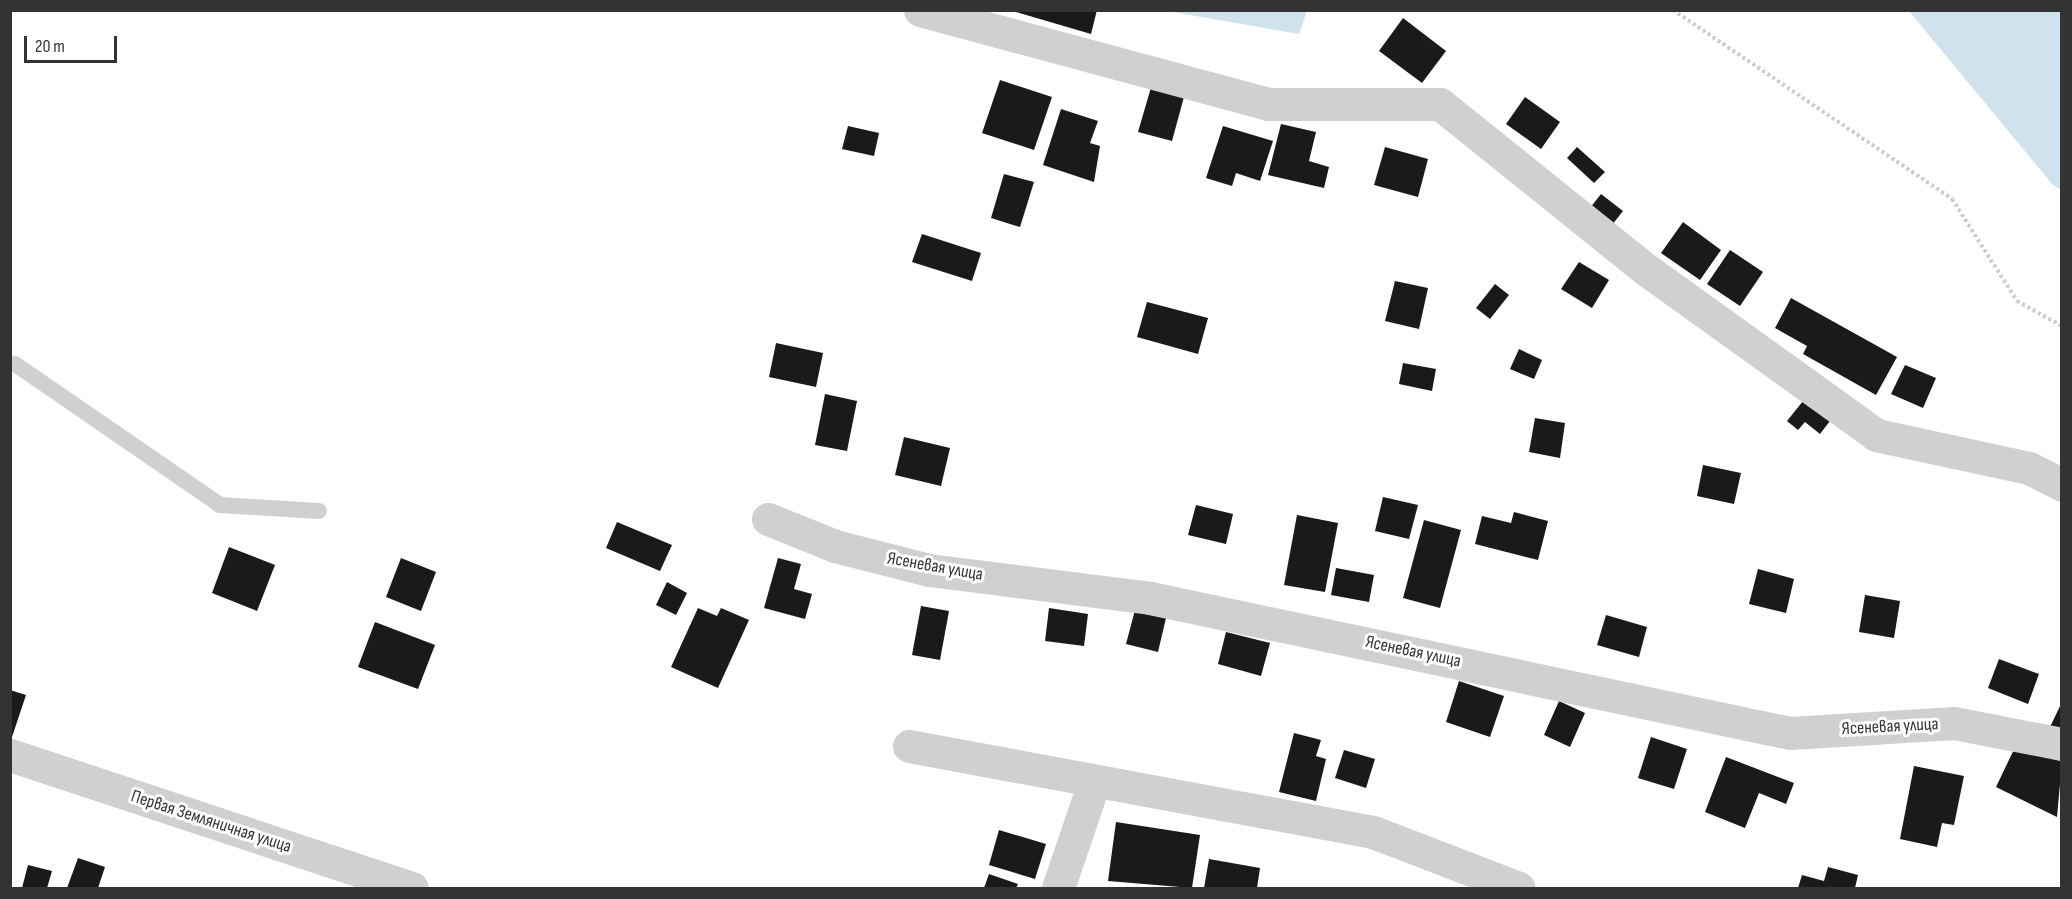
<!DOCTYPE html>
<meta charset="utf-8">
<style>
body{margin:0}
#map{position:relative;width:2072px;height:899px;overflow:hidden;background:#fff;font-family:"Sofia Sans Condensed",sans-serif}
div>[style]{position:absolute}
[style*='--x']{left:calc(var(--x)*1px);top:calc(var(--y)*1px);width:calc(var(--w)*1px);rotate:calc(var(--a)*1deg)}
.water>*{inset:0;background:#cfe2ee}
.building>*{inset:0;background:#1a1a1a}
.path>*{height:4px;margin-top:-2px;transform-origin:0;background:repeating-linear-gradient(90deg,#cdcdcd 0 3px,transparent 0 6px)}
.lane>*{height:16px;margin:-8px;padding:0 8px;transform-origin:8px;border-radius:8px;background:#d0d0d0}
.street>*{height:33px;margin:-16.5px;padding:0 16.5px;transform-origin:16.5px;border-radius:16.5px;background:#d0d0d0}
span{translate:-50% -50%;white-space:nowrap;text-align:center;line-height:1.15;-webkit-text-stroke:6px #fff;paint-order:stroke}
.street-label{font-size:18px;color:#333}
.frame{position:absolute;inset:0;border:12px solid #333;pointer-events:none}
.scale{position:absolute;left:24px;top:36px;width:93px;height:27px;box-sizing:border-box;border:3px solid #333;border-top:0;padding-left:8px;font-size:18px;line-height:21px;white-space:nowrap;color:#333;-webkit-text-stroke:4px #fff;paint-order:stroke}
</style>
<div id="map">
<div class="water">
<i style="clip-path:polygon(1167px 11px,1307px 11px,1299px 34px)"></i>
<i style="clip-path:polygon(1909px 11px,2061px 11px,2061px 190px,2052px 184px)"></i>
</div>
<div class="building">
<i style="clip-path:polygon(1009px 10px,1097px 10px,1091px 34px)"></i>
<i style="clip-path:polygon(1403px 18px,1446px 51px,1422px 83px,1379px 51px)"></i>
<i style="clip-path:polygon(1000px 80px,1052px 97px,1034px 150px,982px 133px)"></i>
<i style="clip-path:polygon(1152px 84px,1185px 93px,1172px 141px,1138px 132px)"></i>
<i style="clip-path:polygon(1525px 97px,1560px 122px,1541px 149px,1506px 124px)"></i>
<i style="clip-path:polygon(1061px 109px,1098px 121px,1090px 143px,1100px 146px,1094px 182px,1043px 165px)"></i>
<i style="clip-path:polygon(1281px 124px,1316px 132px,1309px 161px,1329px 167px,1324px 188px,1268px 175px)"></i>
<i style="clip-path:polygon(848px 126px,879px 133px,874px 156px,842px 149px)"></i>
<i style="clip-path:polygon(1223px 126px,1273px 141px,1260px 181px,1236px 173px,1232px 186px,1206px 178px)"></i>
<i style="clip-path:polygon(1385px 147px,1428px 159px,1418px 197px,1374px 185px)"></i>
<i style="clip-path:polygon(1577px 147px,1605px 172px,1594px 183px,1567px 158px)"></i>
<i style="clip-path:polygon(1004px 174px,1034px 182px,1020px 227px,991px 218px)"></i>
<i style="clip-path:polygon(1601px 194px,1623px 211px,1612px 225px,1590px 208px)"></i>
<i style="clip-path:polygon(1683px 222px,1721px 250px,1700px 280px,1661px 253px)"></i>
<i style="clip-path:polygon(922px 234px,981px 253px,972px 281px,912px 262px)"></i>
<i style="clip-path:polygon(1730px 250px,1763px 272px,1740px 306px,1707px 284px)"></i>
<i style="clip-path:polygon(1579px 262px,1609px 280px,1592px 308px,1561px 289px)"></i>
<i style="clip-path:polygon(1395px 281px,1428px 288px,1419px 329px,1385px 321px)"></i>
<i style="clip-path:polygon(1495px 284px,1509px 295px,1490px 319px,1476px 308px)"></i>
<i style="clip-path:polygon(1791px 298px,1897px 357px,1876px 395px,1803px 354px,1807px 346px,1775px 328px)"></i>
<i style="clip-path:polygon(1147px 302px,1208px 318px,1198px 354px,1137px 337px)"></i>
<i style="clip-path:polygon(776px 343px,823px 353px,816px 387px,769px 377px)"></i>
<i style="clip-path:polygon(1519px 349px,1542px 360px,1534px 379px,1510px 369px)"></i>
<i style="clip-path:polygon(1403px 363px,1436px 369px,1432px 391px,1399px 384px)"></i>
<i style="clip-path:polygon(1905px 365px,1936px 378px,1923px 408px,1891px 394px)"></i>
<i style="clip-path:polygon(825px 394px,857px 401px,847px 451px,815px 445px)"></i>
<i style="clip-path:polygon(1807px 396px,1833px 417px,1820px 434px,1805px 422px,1798px 430px,1787px 421px)"></i>
<i style="clip-path:polygon(1535px 418px,1565px 423px,1560px 458px,1529px 452px)"></i>
<i style="clip-path:polygon(904px 437px,950px 448px,941px 486px,895px 475px)"></i>
<i style="clip-path:polygon(1703px 465px,1741px 473px,1734px 504px,1697px 496px)"></i>
<i style="clip-path:polygon(1383px 497px,1418px 505px,1409px 539px,1375px 531px)"></i>
<i style="clip-path:polygon(1196px 505px,1233px 514px,1226px 544px,1188px 535px)"></i>
<i style="clip-path:polygon(1514px 512px,1548px 521px,1538px 560px,1475px 544px,1482px 516px,1511px 523px)"></i>
<i style="clip-path:polygon(1297px 515px,1338px 523px,1325px 592px,1284px 585px)"></i>
<i style="clip-path:polygon(1424px 520px,1461px 530px,1440px 608px,1403px 598px)"></i>
<i style="clip-path:polygon(617px 522px,672px 545px,660px 571px,606px 548px)"></i>
<i style="clip-path:polygon(229px 547px,275px 565px,257px 611px,212px 593px)"></i>
<i style="clip-path:polygon(401px 558px,436px 572px,421px 611px,386px 597px)"></i>
<i style="clip-path:polygon(778px 558px,801px 564px,794px 589px,812px 594px,805px 619px,764px 608px)"></i>
<i style="clip-path:polygon(1336px 568px,1374px 575px,1369px 602px,1331px 595px)"></i>
<i style="clip-path:polygon(1758px 569px,1794px 579px,1786px 613px,1749px 604px)"></i>
<i style="clip-path:polygon(667px 582px,687px 593px,676px 615px,656px 605px)"></i>
<i style="clip-path:polygon(1865px 595px,1900px 601px,1894px 638px,1859px 632px)"></i>
<i style="clip-path:polygon(921px 606px,949px 611px,940px 660px,912px 655px)"></i>
<i style="clip-path:polygon(698px 608px,717px 616px,721px 608px,749px 620px,718px 688px,671px 667px)"></i>
<i style="clip-path:polygon(1049px 608px,1088px 614px,1084px 646px,1045px 641px)"></i>
<i style="clip-path:polygon(1135px 610px,1166px 618px,1158px 652px,1126px 644px)"></i>
<i style="clip-path:polygon(1606px 615px,1647px 627px,1639px 657px,1597px 645px)"></i>
<i style="clip-path:polygon(375px 622px,435px 645px,418px 689px,358px 667px)"></i>
<i style="clip-path:polygon(1226px 632px,1270px 643px,1261px 676px,1218px 664px)"></i>
<i style="clip-path:polygon(1999px 659px,2039px 674px,2028px 704px,1988px 688px)"></i>
<i style="clip-path:polygon(1459px 681px,1504px 696px,1490px 737px,1446px 722px)"></i>
<i style="clip-path:polygon(10px 690px,26px 695px,11px 740px,10px 740px)"></i>
<i style="clip-path:polygon(1559px 701px,1585px 713px,1570px 747px,1544px 735px)"></i>
<i style="clip-path:polygon(2062px 702px,2062px 733px,2050px 727px)"></i>
<i style="clip-path:polygon(1294px 733px,1321px 740px,1316px 756px,1326px 759px,1316px 801px,1279px 792px)"></i>
<i style="clip-path:polygon(1651px 737px,1687px 749px,1674px 789px,1638px 778px)"></i>
<i style="clip-path:polygon(2018px 741px,2062px 762px,2057px 817px,1996px 787px)"></i>
<i style="clip-path:polygon(1344px 750px,1375px 759px,1366px 788px,1335px 778px)"></i>
<i style="clip-path:polygon(1726px 757px,1794px 783px,1786px 804px,1759px 793px,1745px 828px,1705px 812px)"></i>
<i style="clip-path:polygon(1914px 766px,1964px 776px,1954px 825px,1942px 823px,1937px 847px,1900px 839px)"></i>
<i style="clip-path:polygon(1116px 822px,1200px 835px,1192px 888px,1108px 881px)"></i>
<i style="clip-path:polygon(999px 830px,1046px 844px,1035px 879px,989px 865px)"></i>
<i style="clip-path:polygon(78px 858px,105px 867px,98px 888px,67px 888px)"></i>
<i style="clip-path:polygon(1209px 859px,1260px 868px,1257px 888px,1204px 888px)"></i>
<i style="clip-path:polygon(28px 865px,52px 871px,47px 888px,22px 888px)"></i>
<i style="clip-path:polygon(1828px 867px,1858px 875px,1855px 888px,1798px 888px,1802px 875px,1824px 881px)"></i>
<i style="clip-path:polygon(989px 874px,1018px 884px,1016px 888px,984px 888px)"></i>
</div>
<div class="path">
<i style="--x:1673;--y:10;--w:337;--a:34.1"></i>
<i style="--x:1952;--y:199;--w:121;--a:57.5"></i>
<i style="--x:2017;--y:301;--w:51;--a:29.1"></i>
</div>
<div class="lane">
<i style="--x:15;--y:364;--w:249;--a:34.5"></i>
<i style="--x:220;--y:505;--w:99;--a:3.5"></i>
</div>
<div class="street">
<i style="--x:920;--y:10;--w:361;--a:15.1"></i>
<i style="--x:1269;--y:104;--w:171;--a:0"></i>
<i style="--x:1440;--y:104;--w:262;--a:38.8"></i>
<i style="--x:1644;--y:268;--w:286;--a:35.7"></i>
<i style="--x:1876;--y:435;--w:157;--a:12.2"></i>
<i style="--x:2029;--y:468;--w:37;--a:27"></i>
<i style="--x:768;--y:519;--w:72;--a:21.9"></i>
<i style="--x:835;--y:546;--w:97;--a:14.3"></i>
<i style="--x:929;--y:570;--w:223;--a:7.2"></i>
<i style="--x:1150;--y:598;--w:654;--a:11.91"></i>
<i style="--x:1790;--y:733;--w:164;--a:-3.5"></i>
<i style="--x:1954;--y:723;--w:110;--a:11"></i>
<i style="--x:909;--y:746;--w:472;--a:10.5"></i>
<i style="--x:1373;--y:832;--w:156;--a:21"></i>
<i style="--x:10;--y:755;--w:423;--a:18.3"></i>
<i style="--x:1058;--y:888;--w:112;--a:-71.2"></i>
</div>
<div class="street-label">
<span style="left:935px;top:567px;rotate:10deg">Ясеневая улица</span>
<span style="left:1413px;top:652px;rotate:12deg">Ясеневая улица</span>
<span style="left:1890px;top:727px;rotate:-3deg">Ясеневая улица</span>
<span style="left:211px;top:822px;rotate:18deg">Первая Земляничная улица</span>
</div>
<div class="frame"></div>
<div class="scale">20 m</div>
</div>
